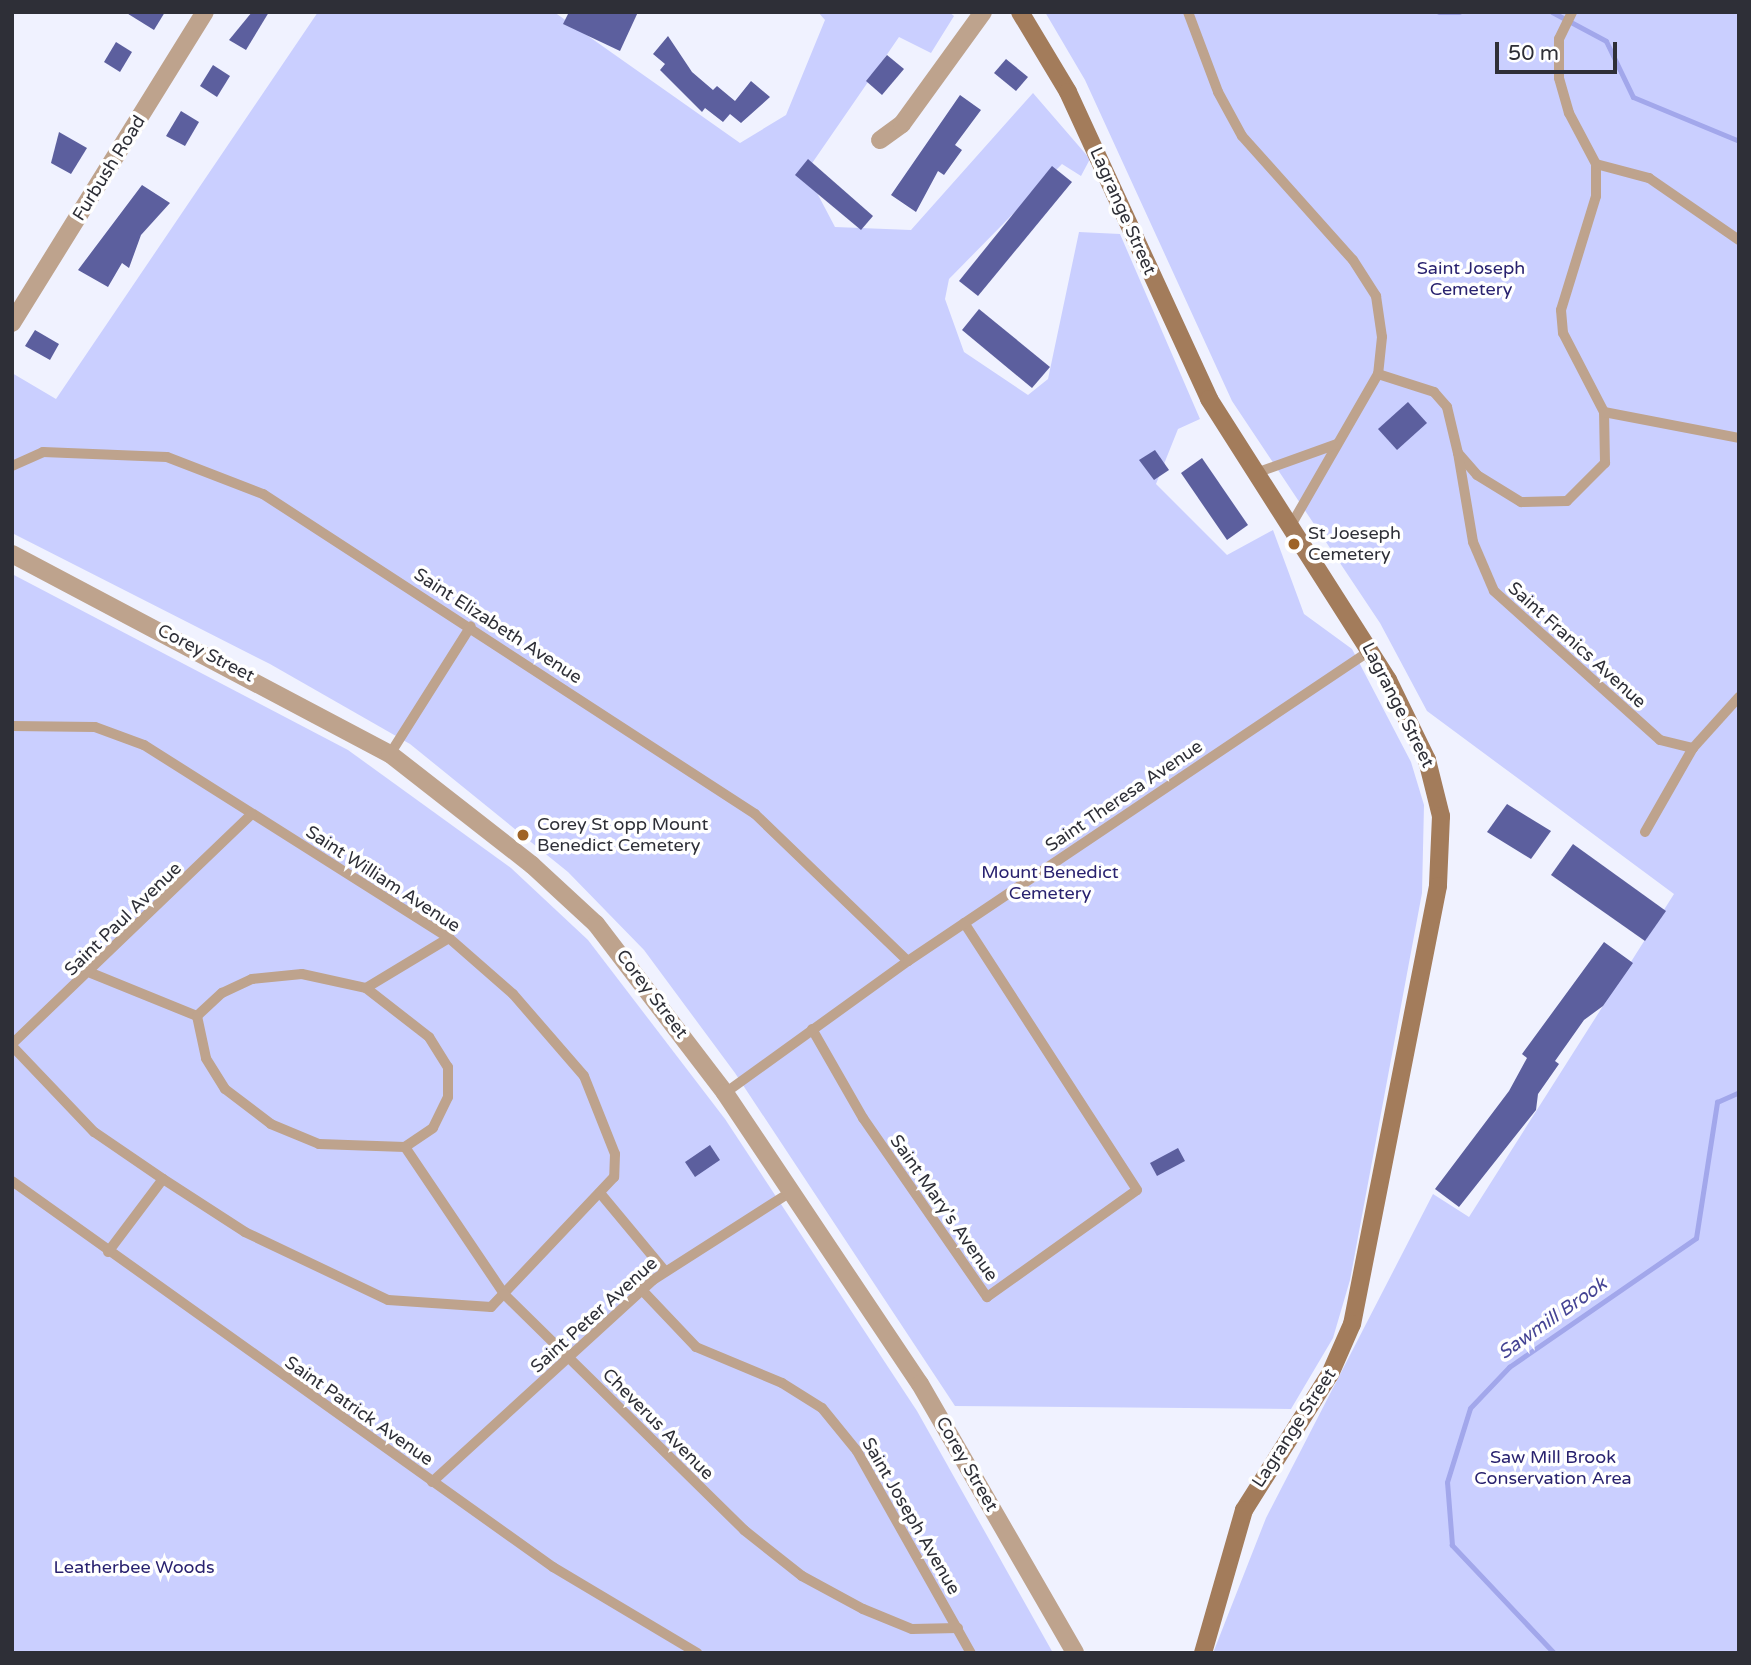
<!DOCTYPE html>
<style>
body{margin:0}
#map{position:relative;width:1751px;height:1665px;overflow:hidden;background:#f0f2ff;font-family:"Varela Round",sans-serif}
div>[style]{position:absolute}
[style*='--x']{left:calc(var(--x)*1px);top:calc(var(--y)*1px);width:calc(var(--w)*1px);rotate:calc(var(--a)*1deg)}
.green>*{inset:0;background:#cacfff}
.stream>*{height:5px;margin:-2.5px;padding:0 2.5px;transform-origin:2.5px;border-radius:2.5px;background:#a2a7eb}
.building>*{inset:0;background:#5c5f9e}
.service>*{height:10px;margin:-5px;padding:0 5px;transform-origin:5px;border-radius:5px;background:#bea38d}
.minor>*{height:18px;margin:-9px;padding:0 9px;transform-origin:9px;border-radius:9px;background:#bea38d}
.tertiary>*{height:18px;margin:-9px;padding:0 9px;transform-origin:9px;border-radius:9px;background:#bea38d}
.secondary>*{height:18px;margin:-9px;padding:0 9px;transform-origin:9px;border-radius:9px;background:#a37c5b}
.dots>*{width:19px;height:19px;translate:-50% -50%;box-sizing:border-box;border:4px solid #fff;border-radius:50%}
span{translate:-50% -50%;white-space:nowrap;text-align:center;line-height:1.15;-webkit-text-stroke:7px #fff;paint-order:stroke}
.street-label{font-size:18px;color:#2e2f37}
.park-label{font-size:18px;color:#29226f}
.poi-label{font-size:18px;color:#2e2f37}
.left{translate:0 -50%;text-align:left}
.water-label{font-size:19px;color:#454494;font-style:italic}
.frame{position:absolute;inset:0;border:14px solid #2e2f37;pointer-events:none}
.scale{position:absolute;left:1495px;top:42px;width:122px;height:32px;box-sizing:border-box;border:4px solid #2e2f37;border-top:0;padding-left:9px;font-size:21px;line-height:24px;white-space:nowrap;color:#2e2f37;-webkit-text-stroke:5px #fff;paint-order:stroke}
</style>
<div id="map">
<div class="green">
<i style="clip-path:polygon(318px 12px,554px 12px,740px 143px,786px 115px,825px 20px,818px 12px,949px 12px,954px 16px,931px 53px,899px 37px,806px 172px,835px 227px,911px 230px,1033px 93px,1090px 159px,1081px 176px,1062px 164px,949px 279px,945px 299px,964px 352px,1028px 395px,1048px 379px,1079px 232px,1120px 234px,1200px 419px,1178px 429px,1156px 484px,1227px 555px,1273px 530px,1304px 614px,1352px 649px,1411px 762px,1424px 805px,1422px 893px,1350px 1280px,1333px 1338px,1291px 1409px,955px 1406px,735px 1073px,644px 950px,568px 872px,410px 744px,270px 664px,12px 533px,12px 373px,56px 399px)"></i>
<i style="clip-path:polygon(1045px 12px,1739px 12px,1739px 1653px,1213px 1653px,1266px 1518px,1433px 1194px,1469px 1217px,1674px 894px,1427px 711px,1380px 623px,1232px 401px,1085px 80px)"></i>
<i style="clip-path:polygon(12px 574px,348px 750px,511px 868px,588px 940px,725px 1119px,917px 1411px,1053px 1653px,12px 1653px)"></i>
</div>
<div class="stream">
<i style="--x:1439;--y:12;--w:20;--a:0"></i>
<i style="--x:1552;--y:12;--w:61;--a:28.2"></i>
<i style="--x:1606;--y:41;--w:62;--a:64.3"></i>
<i style="--x:1633;--y:97;--w:115;--a:22.5"></i>
<i style="--x:1554;--y:1653;--w:149;--a:-133.4"></i>
<i style="--x:1452;--y:1545;--w:63;--a:-94.5"></i>
<i style="--x:1447;--y:1482;--w:77;--a:-72.7"></i>
<i style="--x:1470;--y:1408;--w:57;--a:-46.4"></i>
<i style="--x:1509;--y:1367;--w:227;--a:-34.6"></i>
<i style="--x:1696;--y:1238;--w:138;--a:-81.2"></i>
<i style="--x:1717;--y:1102;--w:24;--a:-24"></i>
</div>
<div class="building">
<i style="clip-path:polygon(125px 12px,165px 12px,154px 30px)"></i>
<i style="clip-path:polygon(252px 12px,269px 12px,246px 50px,229px 40px)"></i>
<i style="clip-path:polygon(569px 12px,638px 12px,620px 51px,563px 24px)"></i>
<i style="clip-path:polygon(668px 36px,692px 72px,713px 90px,717px 86px,735px 101px,751px 81px,770px 97px,741px 123px,730px 114px,723px 122px,705px 108px,702px 112px,660px 70px,665px 64px,653px 54px)"></i>
<i style="clip-path:polygon(116px 42px,132px 52px,120px 72px,104px 62px)"></i>
<i style="clip-path:polygon(887px 55px,904px 69px,882px 95px,866px 81px)"></i>
<i style="clip-path:polygon(1006px 59px,1028px 77px,1016px 91px,994px 73px)"></i>
<i style="clip-path:polygon(213px 65px,230px 76px,217px 97px,200px 86px)"></i>
<i style="clip-path:polygon(960px 95px,981px 110px,955px 145px,962px 150px,944px 175px,938px 171px,916px 212px,891px 195px)"></i>
<i style="clip-path:polygon(181px 111px,199px 122px,185px 146px,166px 136px)"></i>
<i style="clip-path:polygon(59px 132px,87px 148px,71px 174px,51px 163px)"></i>
<i style="clip-path:polygon(808px 159px,873px 216px,861px 230px,795px 175px)"></i>
<i style="clip-path:polygon(1052px 166px,1072px 182px,978px 296px,959px 281px)"></i>
<i style="clip-path:polygon(142px 185px,170px 203px,141px 235px,129px 268px,122px 263px,108px 287px,78px 270px)"></i>
<i style="clip-path:polygon(979px 309px,1050px 367px,1032px 388px,962px 330px)"></i>
<i style="clip-path:polygon(35px 330px,59px 344px,50px 360px,25px 346px)"></i>
<i style="clip-path:polygon(1408px 402px,1427px 423px,1397px 450px,1378px 429px)"></i>
<i style="clip-path:polygon(1155px 450px,1169px 470px,1154px 480px,1139px 460px)"></i>
<i style="clip-path:polygon(1202px 458px,1248px 525px,1227px 540px,1181px 473px)"></i>
<i style="clip-path:polygon(1507px 804px,1551px 831px,1531px 859px,1487px 832px)"></i>
<i style="clip-path:polygon(1573px 844px,1666px 911px,1645px 941px,1551px 875px)"></i>
<i style="clip-path:polygon(1604px 942px,1633px 963px,1603px 1006px,1584px 1020px,1555px 1061px,1559px 1064px,1538px 1094px,1536px 1110px,1459px 1207px,1435px 1189px,1509px 1091px,1527px 1058px,1522px 1054px)"></i>
<i style="clip-path:polygon(710px 1145px,720px 1160px,695px 1177px,685px 1162px)"></i>
<i style="clip-path:polygon(1178px 1148px,1185px 1161px,1157px 1176px,1150px 1163px)"></i>
</div>
<div class="service">
<i style="--x:1188;--y:12;--w:85;--a:69.4"></i>
<i style="--x:1218;--y:92;--w:50;--a:61.4"></i>
<i style="--x:1242;--y:136;--w:166;--a:48.2"></i>
<i style="--x:1353;--y:260;--w:43;--a:57.4"></i>
<i style="--x:1376;--y:296;--w:41;--a:81.7"></i>
<i style="--x:1382;--y:337;--w:37;--a:96"></i>
<i style="--x:1378;--y:374;--w:174;--a:119.9"></i>
<i style="--x:1596;--y:164;--w:55;--a:14.8"></i>
<i style="--x:1649;--y:178;--w:109;--a:34.6"></i>
<i style="--x:1378;--y:374;--w:59;--a:17.8"></i>
<i style="--x:1434;--y:392;--w:20;--a:49"></i>
<i style="--x:1447;--y:407;--w:47;--a:76.6"></i>
<i style="--x:1458;--y:453;--w:29;--a:49"></i>
<i style="--x:1477;--y:475;--w:52;--a:31.5"></i>
<i style="--x:1521;--y:502;--w:46;--a:-1.2"></i>
<i style="--x:1567;--y:501;--w:54;--a:-45"></i>
<i style="--x:1605;--y:463;--w:51;--a:-91.1"></i>
<i style="--x:1604;--y:412;--w:89;--a:-117.4"></i>
<i style="--x:1563;--y:333;--w:23;--a:-95"></i>
<i style="--x:1561;--y:310;--w:119;--a:-72.9"></i>
<i style="--x:1596;--y:196;--w:32;--a:-90"></i>
<i style="--x:1596;--y:164;--w:58;--a:-117.9"></i>
<i style="--x:1569;--y:113;--w:36;--a:-106"></i>
<i style="--x:1559;--y:78;--w:39;--a:-90"></i>
<i style="--x:1559;--y:39;--w:30;--a:-64"></i>
<i style="--x:1604;--y:412;--w:137;--a:10.9"></i>
<i style="--x:1458;--y:453;--w:90;--a:80.4"></i>
<i style="--x:1473;--y:542;--w:53;--a:66.8"></i>
<i style="--x:1494;--y:591;--w:223;--a:41.9"></i>
<i style="--x:1660;--y:740;--w:34;--a:14"></i>
<i style="--x:12;--y:466;--w:34;--a:-24"></i>
<i style="--x:43;--y:452;--w:124;--a:2.3"></i>
<i style="--x:167;--y:457;--w:103;--a:21.1"></i>
<i style="--x:263;--y:494;--w:587;--a:33.04"></i>
<i style="--x:755;--y:814;--w:212;--a:43.9"></i>
<i style="--x:1256;--y:473;--w:86;--a:-19.7"></i>
<i style="--x:12;--y:726;--w:83;--a:0.7"></i>
<i style="--x:95;--y:727;--w:52;--a:20.2"></i>
<i style="--x:144;--y:745;--w:361;--a:32.3"></i>
<i style="--x:449;--y:938;--w:85;--a:41.2"></i>
<i style="--x:513;--y:994;--w:108;--a:49.1"></i>
<i style="--x:584;--y:1076;--w:84;--a:68.3"></i>
<i style="--x:615;--y:1154;--w:23;--a:92"></i>
<i style="--x:614;--y:1177;--w:179;--a:133.4"></i>
<i style="--x:491;--y:1307;--w:103;--a:-176.1"></i>
<i style="--x:388;--y:1300;--w:158;--a:-154.6"></i>
<i style="--x:245;--y:1232;--w:98;--a:-147.1"></i>
<i style="--x:163;--y:1179;--w:83;--a:-145.7"></i>
<i style="--x:94;--y:1132;--w:119;--a:-133.6"></i>
<i style="--x:390;--y:754;--w:151;--a:-57.7"></i>
<i style="--x:1645;--y:832;--w:97;--a:-60.3"></i>
<i style="--x:1693;--y:748;--w:69;--a:-48"></i>
<i style="--x:91;--y:973;--w:114;--a:22.1"></i>
<i style="--x:302;--y:974;--w:66;--a:12.3"></i>
<i style="--x:366;--y:988;--w:80;--a:37.9"></i>
<i style="--x:429;--y:1037;--w:36;--a:58"></i>
<i style="--x:448;--y:1067;--w:30;--a:90"></i>
<i style="--x:448;--y:1097;--w:34;--a:116"></i>
<i style="--x:433;--y:1128;--w:34;--a:146"></i>
<i style="--x:405;--y:1147;--w:86;--a:-178"></i>
<i style="--x:319;--y:1144;--w:52;--a:-157.4"></i>
<i style="--x:271;--y:1124;--w:58;--a:-142.7"></i>
<i style="--x:225;--y:1089;--w:36;--a:-122"></i>
<i style="--x:206;--y:1058;--w:43;--a:-102.1"></i>
<i style="--x:197;--y:1016;--w:34;--a:-43"></i>
<i style="--x:222;--y:993;--w:33;--a:-25"></i>
<i style="--x:252;--y:979;--w:50;--a:-5.7"></i>
<i style="--x:366;--y:988;--w:97;--a:-31.1"></i>
<i style="--x:812;--y:1029;--w:103;--a:60.2"></i>
<i style="--x:863;--y:1118;--w:218;--a:55.3"></i>
<i style="--x:987;--y:1297;--w:184;--a:-35.5"></i>
<i style="--x:1137;--y:1190;--w:318;--a:-122.9"></i>
<i style="--x:12;--y:1044;--w:332;--a:-43.8"></i>
<i style="--x:725;--y:1093;--w:226;--a:-35.8"></i>
<i style="--x:908;--y:961;--w:558;--a:-33.89"></i>
<i style="--x:405;--y:1147;--w:177;--a:56"></i>
<i style="--x:504;--y:1294;--w:337;--a:44.5"></i>
<i style="--x:744;--y:1530;--w:74;--a:38.4"></i>
<i style="--x:802;--y:1576;--w:69;--a:28.4"></i>
<i style="--x:863;--y:1609;--w:53;--a:22.2"></i>
<i style="--x:912;--y:1629;--w:46;--a:-1.2"></i>
<i style="--x:12;--y:1181;--w:665;--a:35.51"></i>
<i style="--x:553;--y:1567;--w:168;--a:30.8"></i>
<i style="--x:600;--y:1193;--w:102;--a:50.2"></i>
<i style="--x:108;--y:1252;--w:91;--a:-53"></i>
<i style="--x:641;--y:1289;--w:80;--a:46.5"></i>
<i style="--x:696;--y:1347;--w:93;--a:22.7"></i>
<i style="--x:782;--y:1383;--w:47;--a:32"></i>
<i style="--x:822;--y:1408;--w:55;--a:50.9"></i>
<i style="--x:857;--y:1451;--w:232;--a:60.6"></i>
<i style="--x:432;--y:1482;--w:299;--a:-42.4"></i>
<i style="--x:653;--y:1280;--w:165;--a:-32.6"></i>
</div>
<div class="minor">
<i style="--x:880;--y:140;--w:27;--a:-36"></i>
<i style="--x:902;--y:124;--w:138;--a:-54.1"></i>
<i style="--x:12;--y:323;--w:366;--a:-58.2"></i>
</div>
<div class="tertiary">
<i style="--x:12;--y:554;--w:428;--a:27.9"></i>
<i style="--x:390;--y:754;--w:180;--a:38"></i>
<i style="--x:532;--y:865;--w:87;--a:42.7"></i>
<i style="--x:596;--y:924;--w:213;--a:52.6"></i>
<i style="--x:725;--y:1093;--w:350;--a:56.2"></i>
<i style="--x:920;--y:1384;--w:310;--a:60"></i>
</div>
<div class="secondary">
<i style="--x:1020;--y:12;--w:93;--a:59"></i>
<i style="--x:1068;--y:92;--w:338;--a:65.3"></i>
<i style="--x:1209;--y:399;--w:333;--a:57.5"></i>
<i style="--x:1388;--y:680;--w:89;--a:64"></i>
<i style="--x:1427;--y:760;--w:58;--a:76"></i>
<i style="--x:1441;--y:816;--w:70;--a:92.5"></i>
<i style="--x:1438;--y:886;--w:446;--a:101.1"></i>
<i style="--x:1352;--y:1324;--w:55;--a:113.7"></i>
<i style="--x:1330;--y:1374;--w:161;--a:122.3"></i>
<i style="--x:1244;--y:1510;--w:149;--a:106"></i>
</div>
<div class="dots">
<i style="left:1294px;top:544px;background:#9f6326"></i>
<i style="left:523px;top:835px;background:#9f6326"></i>
</div>
<div class="street-label">
<span style="left:109px;top:168px;rotate:-58deg">Furbush Road</span>
<span style="left:1123px;top:211px;rotate:66deg">Lagrange Street</span>
<span style="left:498px;top:626px;rotate:33deg">Saint Elizabeth Avenue</span>
<span style="left:1577px;top:645px;rotate:42deg">Saint Franics Avenue</span>
<span style="left:206px;top:653px;rotate:27deg">Corey Street</span>
<span style="left:1398px;top:705px;rotate:63deg">Lagrange Street</span>
<span style="left:1124px;top:796px;rotate:-34deg">Saint Theresa Avenue</span>
<span style="left:383px;top:879px;rotate:33deg">Saint William Avenue</span>
<span style="left:123px;top:919px;rotate:-44deg">Saint Paul Avenue</span>
<span style="left:652px;top:994px;rotate:53deg">Corey Street</span>
<span style="left:944px;top:1208px;rotate:55deg">Saint Mary's Avenue</span>
<span style="left:594px;top:1315px;rotate:-42deg">Saint Peter Avenue</span>
<span style="left:359px;top:1411px;rotate:35deg">Saint Patrick Avenue</span>
<span style="left:658px;top:1424px;rotate:45deg">Cheverus Avenue</span>
<span style="left:1294px;top:1428px;rotate:-57deg">Lagrange Street</span>
<span style="left:967px;top:1464px;rotate:60deg">Corey Street</span>
<span style="left:911px;top:1516px;rotate:60deg">Saint Joseph Avenue</span>
</div>
<div class="park-label">
<span style="left:1471px;top:279px">Saint Joseph<br>Cemetery</span>
<span style="left:1050px;top:883px">Mount Benedict<br>Cemetery</span>
<span style="left:1553px;top:1468px">Saw Mill Brook<br>Conservation Area</span>
<span style="left:134px;top:1567px">Leatherbee Woods</span>
</div>
<div class="poi-label">
<span class="left" style="left:1308px;top:544px">St Joeseph<br>Cemetery</span>
<span class="left" style="left:537px;top:835px">Corey St opp Mount<br>Benedict Cemetery</span>
</div>
<div class="water-label">
<span style="left:1553px;top:1319px;rotate:-35deg">Sawmill Brook</span>
</div>
<div class="frame"></div>
<div class="scale">50 m</div>
</div>
